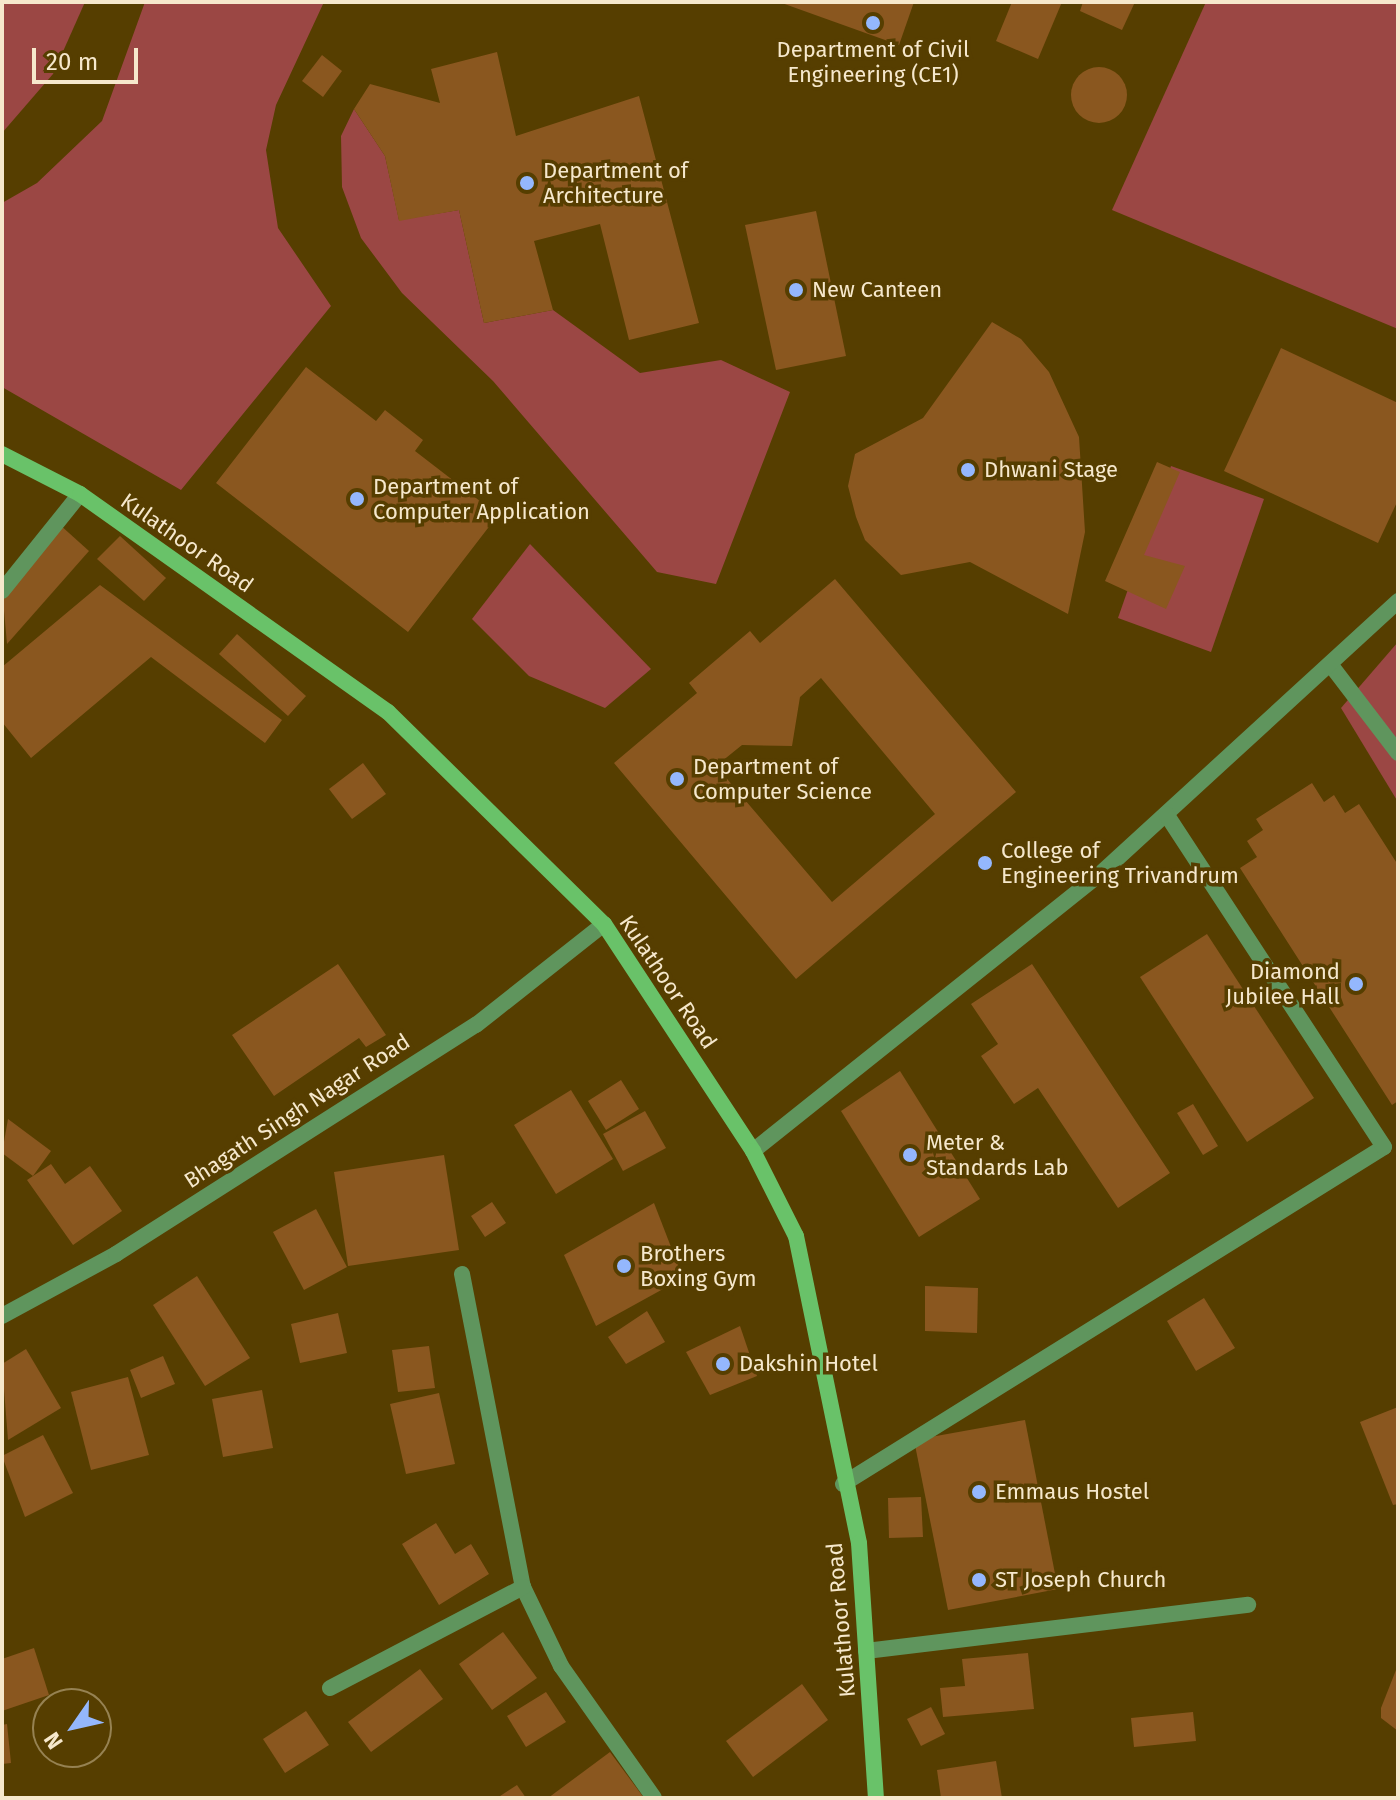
<!DOCTYPE html>
<style>
body{margin:0}
#map{position:relative;width:1400px;height:1800px;overflow:hidden;background:#563e00;font-family:"Fira Sans",sans-serif}
div>[style]{position:absolute}
[style*='--x']{left:calc(var(--x)*1px);top:calc(var(--y)*1px);width:calc(var(--w)*1px);rotate:calc(var(--a)*1deg)}
.green>*{inset:0;background:#9b4744}
.building>*{inset:0;background:#8a571f}
.round{border-radius:50%}
.street>*{height:16px;margin:-8px;padding:0 8px;transform-origin:8px;border-radius:8px;background:#5f955d}
.secondary>*{height:16px;margin:-8px;padding:0 8px;transform-origin:8px;border-radius:8px;background:#69c269}
.dots>*{width:22px;height:22px;translate:-50% -50%;box-sizing:border-box;border:4px solid #563e00;border-radius:50%}
span{translate:-50% -50%;white-space:nowrap;text-align:center;line-height:1.15;-webkit-text-stroke:7px #563e00;paint-order:stroke}
.poi-label{font-size:22px;color:#f6e8cc}
.left{translate:0 -50%;text-align:left}
.right{translate:-100% -50%;text-align:right}
.street-label{font-size:22px;color:#f6e8cc}
.frame{position:absolute;inset:0;border:4px solid #f6e8cc;pointer-events:none}
.north{position:absolute;left:32px;top:1688px;width:80px;height:80px;box-sizing:border-box;background:#563e00;border:2px solid #968252;border-radius:50%;rotate:236deg;font-size:22px;font-weight:700;line-height:32px;text-align:center;color:#f6e8cc}
.north::after{content:'';display:block;margin:auto;width:28px;height:36px;background:#94b7fd;clip-path:polygon(50% 0,100% 100%,50% 72%,0 100%)}
.scale{position:absolute;left:32px;top:48px;width:106px;height:36px;box-sizing:border-box;border:4px solid #f6e8cc;border-top:0;padding-left:10px;font-size:24px;line-height:28px;white-space:nowrap;color:#f6e8cc;-webkit-text-stroke:6px #563e00;paint-order:stroke}
</style>
<div id="map">
<div class="green">
<i style="clip-path:polygon(2px 2px,85px 2px,53px 74px,2px 133px)"></i>
<i style="clip-path:polygon(145px 2px,324px 2px,276px 105px,266px 150px,278px 228px,331px 306px,181px 490px,2px 387px,2px 203px,37px 183px,102px 121px)"></i>
<i style="clip-path:polygon(1206px 2px,1398px 2px,1398px 329px,1112px 210px)"></i>
<i style="clip-path:polygon(354px 109px,385px 156px,399px 220px,459px 210px,484px 323px,553px 310px,640px 373px,721px 360px,790px 392px,716px 584px,657px 572px,493px 381px,402px 293px,361px 238px,342px 187px,341px 136px)"></i>
<i style="clip-path:polygon(1171px 466px,1264px 499px,1211px 652px,1118px 618px)"></i>
<i style="clip-path:polygon(530px 544px,651px 669px,605px 708px,529px 676px,472px 619px)"></i>
<i style="clip-path:polygon(1398px 642px,1398px 802px,1341px 708px)"></i>
</div>
<div class="building">
<i style="clip-path:polygon(779px 2px,914px 2px,899px 45px)"></i>
<i style="clip-path:polygon(1012px 2px,1062px 2px,1038px 59px,996px 41px)"></i>
<i style="clip-path:polygon(1083px 2px,1135px 2px,1122px 30px,1080px 11px)"></i>
<i style="clip-path:polygon(497px 52px,516px 136px,639px 96px,699px 323px,629px 340px,600px 224px,534px 241px,553px 310px,484px 323px,459px 210px,399px 221px,385px 156px,354px 109px,370px 84px,440px 103px,431px 69px)"></i>
<i style="clip-path:polygon(322px 55px,342px 71px,323px 97px,302px 81px)"></i>
<i class="round" style="left:1071px;top:67px;width:56px;height:56px"></i>
<i style="clip-path:polygon(816px 211px,846px 356px,776px 370px,745px 225px)"></i>
<i style="clip-path:polygon(992px 322px,1021px 339px,1049px 372px,1079px 437px,1085px 532px,1068px 614px,970px 562px,901px 575px,865px 540px,856px 517px,848px 486px,855px 454px,923px 418px)"></i>
<i style="clip-path:polygon(1281px 348px,1398px 403px,1398px 500px,1378px 543px,1224px 471px)"></i>
<i style="clip-path:polygon(306px 367px,376px 421px,385px 410px,423px 440px,415px 451px,498px 515px,408px 632px,216px 483px)"></i>
<i style="clip-path:polygon(1157px 462px,1180px 472px,1144px 555px,1185px 566px,1166px 609px,1105px 581px)"></i>
<i style="clip-path:polygon(59px 524px,89px 551px,7px 644px,2px 588px)"></i>
<i style="clip-path:polygon(120px 536px,166px 578px,144px 601px,97px 559px)"></i>
<i style="clip-path:polygon(evenodd,835px 579px,1016px 792px,796px 979px,614px 763px,697px 693px,689px 683px,750px 631px,760px 643px,835px 579px,821px 678px,935px 814px,832px 902px,716px 766px,742px 745px,792px 746px,800px 697px,821px 678px)"></i>
<i style="clip-path:polygon(100px 585px,282px 720px,265px 743px,151px 657px,31px 758px,2px 722px,2px 667px)"></i>
<i style="clip-path:polygon(237px 634px,306px 696px,288px 716px,219px 654px)"></i>
<i style="clip-path:polygon(363px 763px,386px 794px,352px 819px,329px 789px)"></i>
<i style="clip-path:polygon(1312px 783px,1324px 802px,1334px 795px,1345px 813px,1359px 804px,1398px 865px,1398px 1101px,1392px 1105px,1240px 868px,1257px 857px,1247px 841px,1263px 830px,1256px 819px)"></i>
<i style="clip-path:polygon(1207px 934px,1314px 1098px,1247px 1142px,1140px 977px)"></i>
<i style="clip-path:polygon(338px 964px,386px 1035px,366px 1047px,359px 1038px,274px 1096px,232px 1035px)"></i>
<i style="clip-path:polygon(1032px 964px,1170px 1173px,1118px 1208px,1038px 1088px,1014px 1104px,981px 1056px,998px 1044px,971px 1004px)"></i>
<i style="clip-path:polygon(900px 1071px,980px 1199px,919px 1237px,841px 1111px)"></i>
<i style="clip-path:polygon(621px 1080px,639px 1109px,606px 1130px,588px 1101px)"></i>
<i style="clip-path:polygon(571px 1090px,613px 1159px,556px 1194px,514px 1125px)"></i>
<i style="clip-path:polygon(1193px 1104px,1218px 1146px,1203px 1155px,1177px 1113px)"></i>
<i style="clip-path:polygon(645px 1111px,666px 1148px,623px 1171px,603px 1134px)"></i>
<i style="clip-path:polygon(8px 1119px,51px 1151px,33px 1176px,2px 1153px)"></i>
<i style="clip-path:polygon(444px 1155px,459px 1250px,348px 1266px,334px 1172px)"></i>
<i style="clip-path:polygon(51px 1164px,65px 1184px,90px 1166px,122px 1211px,73px 1245px,27px 1180px)"></i>
<i style="clip-path:polygon(492px 1202px,506px 1223px,485px 1237px,471px 1216px)"></i>
<i style="clip-path:polygon(654px 1203px,683px 1278px,596px 1326px,564px 1255px)"></i>
<i style="clip-path:polygon(316px 1209px,347px 1267px,304px 1290px,273px 1232px)"></i>
<i style="clip-path:polygon(197px 1276px,250px 1358px,205px 1386px,153px 1305px)"></i>
<i style="clip-path:polygon(925px 1286px,978px 1288px,977px 1333px,925px 1331px)"></i>
<i style="clip-path:polygon(1204px 1298px,1235px 1348px,1196px 1371px,1167px 1321px)"></i>
<i style="clip-path:polygon(647px 1311px,665px 1342px,626px 1364px,608px 1337px)"></i>
<i style="clip-path:polygon(338px 1313px,347px 1353px,300px 1363px,291px 1324px)"></i>
<i style="clip-path:polygon(740px 1326px,757px 1376px,710px 1395px,686px 1352px)"></i>
<i style="clip-path:polygon(429px 1346px,435px 1388px,398px 1392px,392px 1350px)"></i>
<i style="clip-path:polygon(26px 1349px,61px 1408px,8px 1440px,2px 1364px)"></i>
<i style="clip-path:polygon(163px 1356px,175px 1384px,141px 1398px,130px 1370px)"></i>
<i style="clip-path:polygon(128px 1377px,149px 1455px,91px 1470px,71px 1392px)"></i>
<i style="clip-path:polygon(262px 1390px,273px 1448px,223px 1457px,212px 1399px)"></i>
<i style="clip-path:polygon(439px 1393px,455px 1464px,406px 1474px,390px 1404px)"></i>
<i style="clip-path:polygon(1398px 1407px,1398px 1504px,1393px 1505px,1360px 1422px)"></i>
<i style="clip-path:polygon(1025px 1420px,1058px 1589px,948px 1610px,914px 1440px)"></i>
<i style="clip-path:polygon(43px 1435px,73px 1493px,25px 1517px,2px 1456px)"></i>
<i style="clip-path:polygon(921px 1497px,923px 1537px,889px 1538px,888px 1498px)"></i>
<i style="clip-path:polygon(436px 1523px,455px 1554px,471px 1544px,489px 1574px,439px 1605px,402px 1544px)"></i>
<i style="clip-path:polygon(503px 1632px,537px 1678px,492px 1710px,459px 1664px)"></i>
<i style="clip-path:polygon(34px 1648px,49px 1695px,2px 1711px,2px 1659px)"></i>
<i style="clip-path:polygon(1028px 1653px,1034px 1709px,943px 1717px,940px 1688px,965px 1686px,962px 1659px)"></i>
<i style="clip-path:polygon(1398px 1665px,1398px 1731px,1381px 1718px,1381px 1708px)"></i>
<i style="clip-path:polygon(420px 1669px,443px 1699px,371px 1752px,348px 1722px)"></i>
<i style="clip-path:polygon(802px 1684px,828px 1720px,753px 1777px,726px 1741px)"></i>
<i style="clip-path:polygon(546px 1692px,566px 1722px,526px 1747px,507px 1716px)"></i>
<i style="clip-path:polygon(931px 1707px,945px 1734px,921px 1746px,907px 1719px)"></i>
<i style="clip-path:polygon(306px 1711px,329px 1745px,285px 1773px,263px 1739px)"></i>
<i style="clip-path:polygon(1193px 1712px,1196px 1741px,1134px 1747px,1131px 1718px)"></i>
<i style="clip-path:polygon(7px 1724px,11px 1763px,2px 1764px,2px 1725px)"></i>
<i style="clip-path:polygon(610px 1752px,644px 1798px,548px 1798px)"></i>
<i style="clip-path:polygon(996px 1761px,1002px 1798px,941px 1798px,937px 1770px)"></i>
<i style="clip-path:polygon(517px 1785px,526px 1798px,497px 1798px)"></i>
</div>
<div class="street">
<i style="--x:2;--y:591;--w:124;--a:-51.2"></i>
<i style="--x:1330;--y:664;--w:112;--a:52.6"></i>
<i style="--x:753;--y:1151;--w:441;--a:-38.6"></i>
<i style="--x:1098;--y:876;--w:407;--a:-42.5"></i>
<i style="--x:462;--y:1274;--w:319;--a:79"></i>
<i style="--x:523;--y:1587;--w:88;--a:64.3"></i>
<i style="--x:561;--y:1666;--w:161;--a:54.8"></i>
<i style="--x:2;--y:1316;--w:130;--a:-28.5"></i>
<i style="--x:116;--y:1254;--w:427;--a:-32.5"></i>
<i style="--x:476;--y:1025;--w:163;--a:-38.3"></i>
<i style="--x:843;--y:1484;--w:637;--a:-31.92"></i>
<i style="--x:1384;--y:1147;--w:398;--a:-123.2"></i>
<i style="--x:866;--y:1651;--w:385;--a:-6.9"></i>
<i style="--x:330;--y:1688;--w:218;--a:-27.6"></i>
</div>
<div class="secondary">
<i style="--x:2;--y:454;--w:88;--a:27.1"></i>
<i style="--x:80;--y:494;--w:377;--a:35.3"></i>
<i style="--x:388;--y:712;--w:303;--a:44.5"></i>
<i style="--x:604;--y:924;--w:272;--a:56.7"></i>
<i style="--x:753;--y:1151;--w:95;--a:63.2"></i>
<i style="--x:796;--y:1236;--w:313;--a:78.4"></i>
<i style="--x:859;--y:1543;--w:256;--a:86.2"></i>
</div>
<div class="dots">
<i style="left:873px;top:23px;background:#94b7fd"></i>
<i style="left:527px;top:183px;background:#94b7fd"></i>
<i style="left:796px;top:290px;background:#94b7fd"></i>
<i style="left:968px;top:470px;background:#94b7fd"></i>
<i style="left:357px;top:499px;background:#94b7fd"></i>
<i style="left:677px;top:779px;background:#94b7fd"></i>
<i style="left:985px;top:863px;background:#94b7fd"></i>
<i style="left:1356px;top:984px;background:#94b7fd"></i>
<i style="left:910px;top:1155px;background:#94b7fd"></i>
<i style="left:624px;top:1266px;background:#94b7fd"></i>
<i style="left:723px;top:1364px;background:#94b7fd"></i>
<i style="left:979px;top:1492px;background:#94b7fd"></i>
<i style="left:979px;top:1580px;background:#94b7fd"></i>
</div>
<div class="poi-label">
<span style="left:873px;top:62px">Department of Civil<br>Engineering (CE1)</span>
<span class="left" style="left:543px;top:183px">Department of<br>Architecture</span>
<span class="left" style="left:812px;top:290px">New Canteen</span>
<span class="left" style="left:984px;top:470px">Dhwani Stage</span>
<span class="left" style="left:373px;top:499px">Department of<br>Computer Application</span>
<span class="left" style="left:693px;top:779px">Department of<br>Computer Science</span>
<span class="left" style="left:1001px;top:863px">College of<br>Engineering Trivandrum</span>
<span class="right" style="left:1340px;top:984px">Diamond<br>Jubilee Hall</span>
<span class="left" style="left:926px;top:1155px">Meter &amp;<br>Standards Lab</span>
<span class="left" style="left:640px;top:1266px">Brothers<br>Boxing Gym</span>
<span class="left" style="left:739px;top:1364px">Dakshin Hotel</span>
<span class="left" style="left:995px;top:1492px">Emmaus Hostel</span>
<span class="left" style="left:995px;top:1580px">ST Joseph Church</span>
</div>
<div class="street-label">
<span style="left:187px;top:543px;rotate:35deg">Kulathoor Road</span>
<span style="left:668px;top:982px;rotate:56deg">Kulathoor Road</span>
<span style="left:297px;top:1111px;rotate:-33deg">Bhagath Singh Nagar Road</span>
<span style="left:841px;top:1620px;rotate:-95deg">Kulathoor Road</span>
</div>
<div class="frame"></div>
<div class="north">N</div>
<div class="scale">20 m</div>
</div>
